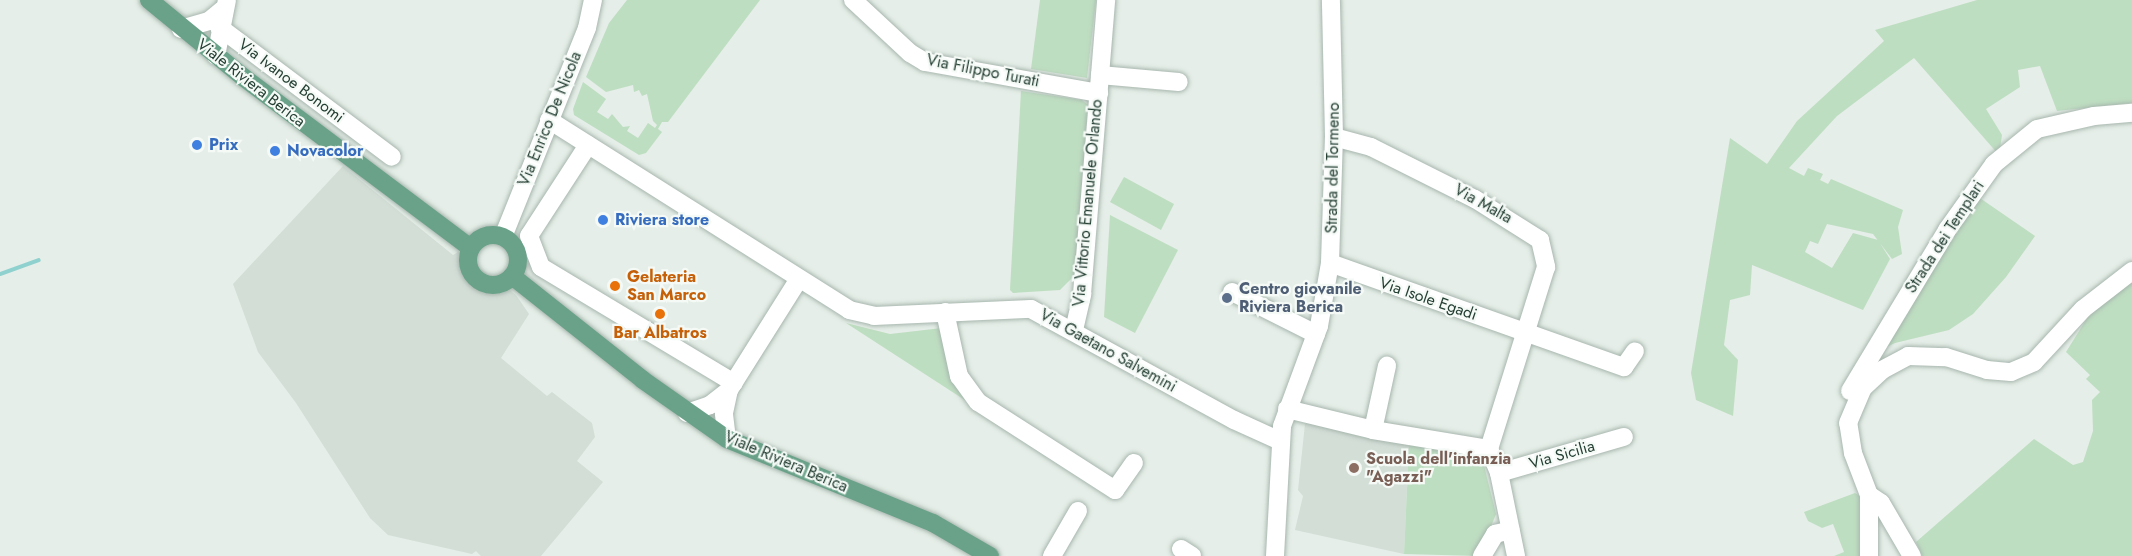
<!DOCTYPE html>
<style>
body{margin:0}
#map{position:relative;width:2132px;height:556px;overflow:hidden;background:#e5eee8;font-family:Jost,sans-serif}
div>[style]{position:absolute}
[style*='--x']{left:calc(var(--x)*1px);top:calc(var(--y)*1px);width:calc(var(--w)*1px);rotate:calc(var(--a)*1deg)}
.built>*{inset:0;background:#d3ded7}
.green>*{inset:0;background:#bedec1}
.stream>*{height:4px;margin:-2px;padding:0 2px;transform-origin:2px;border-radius:2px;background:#8fd1ce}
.roads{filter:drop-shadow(0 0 2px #a7b6ae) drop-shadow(0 0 2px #a7b6ae)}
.minor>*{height:18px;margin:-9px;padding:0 9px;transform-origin:9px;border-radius:9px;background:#fff}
.major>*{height:18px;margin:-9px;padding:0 9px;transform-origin:9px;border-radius:9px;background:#6aa289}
.major>.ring{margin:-9px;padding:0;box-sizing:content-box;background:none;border:18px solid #6aa289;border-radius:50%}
.dots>*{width:16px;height:16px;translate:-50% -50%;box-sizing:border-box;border:3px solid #f5faf7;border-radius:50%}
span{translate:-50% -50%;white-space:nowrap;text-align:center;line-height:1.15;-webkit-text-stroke:4.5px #f5faf7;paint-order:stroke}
.street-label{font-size:16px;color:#243f33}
.shop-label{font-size:16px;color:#366cbe;font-weight:700}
.left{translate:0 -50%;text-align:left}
.food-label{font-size:16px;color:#c56008;font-weight:700}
.service-label{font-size:16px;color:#4e5e75;font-weight:700}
.education-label{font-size:16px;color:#785e54;font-weight:700}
</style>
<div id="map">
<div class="built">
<i style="clip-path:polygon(343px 166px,453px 255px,458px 252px,516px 295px,529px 314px,501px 358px,547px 396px,552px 392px,592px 423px,595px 437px,577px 461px,603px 482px,541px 556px,481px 556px,476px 551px,472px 554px,388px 535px,370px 518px,296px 403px,258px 352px,233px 284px)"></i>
<i style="clip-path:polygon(1309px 421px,1409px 445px,1404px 554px,1295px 530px,1303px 496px,1298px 490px,1305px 424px)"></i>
</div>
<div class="green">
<i style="clip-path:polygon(627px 0,760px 0,668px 122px,662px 122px,658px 129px,662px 132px,646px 153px,639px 155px,574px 115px,573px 109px,583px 82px,606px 99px,597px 112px,608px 119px,612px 114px,623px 127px,630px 126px,627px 131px,638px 138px,648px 123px,655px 128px,657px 125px,653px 121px,647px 94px,642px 96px,639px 90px,634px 92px,633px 85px,606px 92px,586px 77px,609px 23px)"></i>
<i style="clip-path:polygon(1040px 0,1096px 0,1087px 78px,1031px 69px)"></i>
<i style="clip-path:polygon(1977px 0,2132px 0,2132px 103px,2057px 111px,2040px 66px,2018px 70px,2020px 87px,1986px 109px,2002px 135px,1999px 155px,1914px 58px,1837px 116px,1789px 168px,1804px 176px,1808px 168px,1823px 174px,1820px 180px,1828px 184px,1831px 179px,1903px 210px,1898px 227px,1902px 254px,1892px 259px,1873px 234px,1827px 224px,1818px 244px,1810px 241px,1805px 252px,1832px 268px,1853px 233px,1878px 240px,1890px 259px,1863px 310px,1752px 265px,1750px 295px,1730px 300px,1724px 345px,1738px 360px,1733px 416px,1696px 400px,1691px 373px,1730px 138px,1767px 164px,1797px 121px,1884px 41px,1875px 30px)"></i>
<i style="clip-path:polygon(1021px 91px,1082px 100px,1088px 105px,1075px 275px,1060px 290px,1013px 293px,1010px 290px)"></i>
<i style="clip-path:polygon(1124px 177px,1174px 204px,1161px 230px,1110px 202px)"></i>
<i style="clip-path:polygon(1971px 192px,2035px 236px,2006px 277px,1973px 314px,1949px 330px,1895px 343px,1874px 353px)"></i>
<i style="clip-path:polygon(1110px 215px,1178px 250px,1135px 333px,1104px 317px)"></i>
<i style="clip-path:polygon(2132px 279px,2132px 556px,1922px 556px,1916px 542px,2034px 439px,2073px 465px,2083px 462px,2093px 431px,2092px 400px,2100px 392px,2086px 379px,2090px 375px,2066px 352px,2089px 315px)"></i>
<i style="clip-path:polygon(846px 323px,890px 334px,942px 328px,974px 406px)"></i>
<i style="clip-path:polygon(1418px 444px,1481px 453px,1496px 514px,1479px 556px,1404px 554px,1409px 445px)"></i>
<i style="clip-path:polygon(1855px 493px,1860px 496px,1864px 556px,1834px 556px,1844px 552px,1833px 524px,1822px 528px,1808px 521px,1804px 512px)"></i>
</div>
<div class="stream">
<i style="--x:0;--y:274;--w:41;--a:-19.7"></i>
</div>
<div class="roads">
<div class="minor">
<i style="--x:853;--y:0;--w:78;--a:42.9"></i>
<i style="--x:910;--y:53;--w:17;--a:31"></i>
<i style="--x:925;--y:62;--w:177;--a:10.1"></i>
<i style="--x:219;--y:27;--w:216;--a:36.9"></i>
<i style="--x:181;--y:29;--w:29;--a:-16"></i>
<i style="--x:209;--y:21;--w:17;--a:-40"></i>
<i style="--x:216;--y:56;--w:57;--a:-78.9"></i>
<i style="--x:1100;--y:75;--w:79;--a:5.1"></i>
<i style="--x:549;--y:120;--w:355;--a:32.3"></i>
<i style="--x:849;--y:310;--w:26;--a:13"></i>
<i style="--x:874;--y:316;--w:157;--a:-2.6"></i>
<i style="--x:1031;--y:309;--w:231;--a:28.7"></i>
<i style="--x:1234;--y:420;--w:51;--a:24.5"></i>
<i style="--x:1334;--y:137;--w:38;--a:15"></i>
<i style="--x:1371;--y:147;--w:116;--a:26.6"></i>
<i style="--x:1475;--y:199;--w:77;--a:32.2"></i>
<i style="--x:1540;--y:240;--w:28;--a:77"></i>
<i style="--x:1546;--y:267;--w:191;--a:107.4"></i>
<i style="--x:588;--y:145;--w:108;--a:123"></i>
<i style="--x:529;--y:236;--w:33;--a:69"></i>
<i style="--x:541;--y:267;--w:225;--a:31"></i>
<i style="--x:503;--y:237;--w:225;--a:-68.1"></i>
<i style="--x:587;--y:28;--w:29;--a:-78"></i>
<i style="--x:1330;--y:263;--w:312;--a:19.5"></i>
<i style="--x:1624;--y:367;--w:19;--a:-55"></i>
<i style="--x:1232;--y:292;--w:94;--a:26.6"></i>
<i style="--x:945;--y:312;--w:66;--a:77.7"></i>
<i style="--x:959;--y:376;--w:32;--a:54"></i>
<i style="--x:978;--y:402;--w:163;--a:32.7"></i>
<i style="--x:1115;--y:490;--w:33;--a:-55"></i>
<i style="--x:1074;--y:330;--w:37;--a:-77"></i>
<i style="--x:1082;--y:294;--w:295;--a:-85.3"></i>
<i style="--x:1850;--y:391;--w:188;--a:-58.9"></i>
<i style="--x:1947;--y:230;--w:81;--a:-54.5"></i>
<i style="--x:1994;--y:164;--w:55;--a:-39.1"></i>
<i style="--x:2037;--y:129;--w:58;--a:-12.8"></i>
<i style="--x:2094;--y:116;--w:38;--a:-5"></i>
<i style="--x:1287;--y:409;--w:89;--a:13.7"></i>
<i style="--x:1373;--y:430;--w:118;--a:9.3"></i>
<i style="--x:1489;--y:449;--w:26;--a:67"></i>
<i style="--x:1499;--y:473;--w:85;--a:78.4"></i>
<i style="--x:687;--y:413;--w:24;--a:-19"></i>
<i style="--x:710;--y:405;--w:24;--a:-38"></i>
<i style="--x:729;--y:390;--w:131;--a:-57.8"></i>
<i style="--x:1373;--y:430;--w:66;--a:-77.7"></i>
<i style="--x:727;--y:439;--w:26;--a:-97"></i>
<i style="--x:724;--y:413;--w:24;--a:-78"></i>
<i style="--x:1499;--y:473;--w:130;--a:-16.1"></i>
<i style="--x:1869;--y:495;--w:14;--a:34"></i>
<i style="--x:1881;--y:503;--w:61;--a:59.7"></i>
<i style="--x:1181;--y:549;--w:13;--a:32"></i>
<i style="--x:1052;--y:556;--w:52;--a:-60"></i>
<i style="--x:1275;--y:556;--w:130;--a:-86.9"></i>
<i style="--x:1282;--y:426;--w:107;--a:-69.7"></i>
<i style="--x:1319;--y:326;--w:64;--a:-80.1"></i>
<i style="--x:1330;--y:263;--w:126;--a:-88.2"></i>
<i style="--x:1334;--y:137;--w:137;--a:-91.3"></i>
<i style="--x:1482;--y:556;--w:26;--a:-59"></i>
<i style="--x:1495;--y:534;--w:16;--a:-14"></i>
<i style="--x:1869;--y:556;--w:61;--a:-90"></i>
<i style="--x:1869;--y:495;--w:45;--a:-110.9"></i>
<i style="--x:1853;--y:453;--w:30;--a:-99"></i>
<i style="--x:1848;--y:423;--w:38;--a:-67"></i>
<i style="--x:1863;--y:388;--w:26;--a:-43"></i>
<i style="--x:1882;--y:370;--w:30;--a:-28"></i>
<i style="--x:1908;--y:356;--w:38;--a:2"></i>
<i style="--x:1946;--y:357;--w:43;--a:17.6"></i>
<i style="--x:1987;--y:370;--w:24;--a:5"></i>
<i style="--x:2011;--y:372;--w:25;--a:-23"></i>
<i style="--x:2034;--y:362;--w:72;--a:-47.2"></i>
<i style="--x:2083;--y:309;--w:62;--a:-37.8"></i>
</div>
<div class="major">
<i style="--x:149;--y:0;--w:122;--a:39.3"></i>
<i style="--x:243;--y:77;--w:285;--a:36.9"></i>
<i class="ring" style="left:468px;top:235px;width:32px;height:32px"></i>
<i style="--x:512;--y:276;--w:167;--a:38.4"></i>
<i style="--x:643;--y:380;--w:103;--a:35.1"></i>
<i style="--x:727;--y:439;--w:222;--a:22.2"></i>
<i style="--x:933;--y:523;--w:66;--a:30.1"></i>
</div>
</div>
<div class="dots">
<i style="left:197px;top:145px;background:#3f7fe0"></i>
<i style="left:275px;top:151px;background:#3f7fe0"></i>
<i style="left:603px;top:220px;background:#3f7fe0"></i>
<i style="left:615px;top:286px;background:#e8710a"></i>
<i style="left:1227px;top:298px;background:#5c6f8a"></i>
<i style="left:660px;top:314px;background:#e8710a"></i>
<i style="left:1354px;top:468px;background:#8d6e63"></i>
</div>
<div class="street-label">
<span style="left:983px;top:71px;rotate:11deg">Via Filippo Turati</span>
<span style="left:291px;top:81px;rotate:37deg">Via Ivanoe Bonomi</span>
<span style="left:251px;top:83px;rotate:38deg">Viale Riviera Berica</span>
<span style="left:550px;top:119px;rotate:-68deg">Via Enrico De Nicola</span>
<span style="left:1333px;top:168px;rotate:-89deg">Strada del Tormeno</span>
<span style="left:1088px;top:203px;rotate:-85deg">Via Vittorio Emanuele Orlando</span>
<span style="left:1483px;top:204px;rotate:29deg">Via Malta</span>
<span style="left:1945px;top:237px;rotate:-57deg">Strada dei Templari</span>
<span style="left:1428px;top:299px;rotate:19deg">Via Isole Egadi</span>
<span style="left:1108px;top:351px;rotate:29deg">Via Gaetano Salvemini</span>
<span style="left:1562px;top:455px;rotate:-16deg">Via Sicilia</span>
<span style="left:786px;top:462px;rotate:23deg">Viale Riviera Berica</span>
</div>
<div class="shop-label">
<span class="left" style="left:209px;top:145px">Prix</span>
<span class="left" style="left:287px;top:151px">Novacolor</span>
<span class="left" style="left:615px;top:220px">Riviera store</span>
</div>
<div class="food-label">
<span class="left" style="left:627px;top:286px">Gelateria<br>San Marco</span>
<span style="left:660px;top:333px">Bar Albatros</span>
</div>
<div class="service-label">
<span class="left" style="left:1239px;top:298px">Centro giovanile<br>Riviera Berica</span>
</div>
<div class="education-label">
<span class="left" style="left:1366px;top:468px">Scuola dell'infanzia<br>"Agazzi"</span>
</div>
</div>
